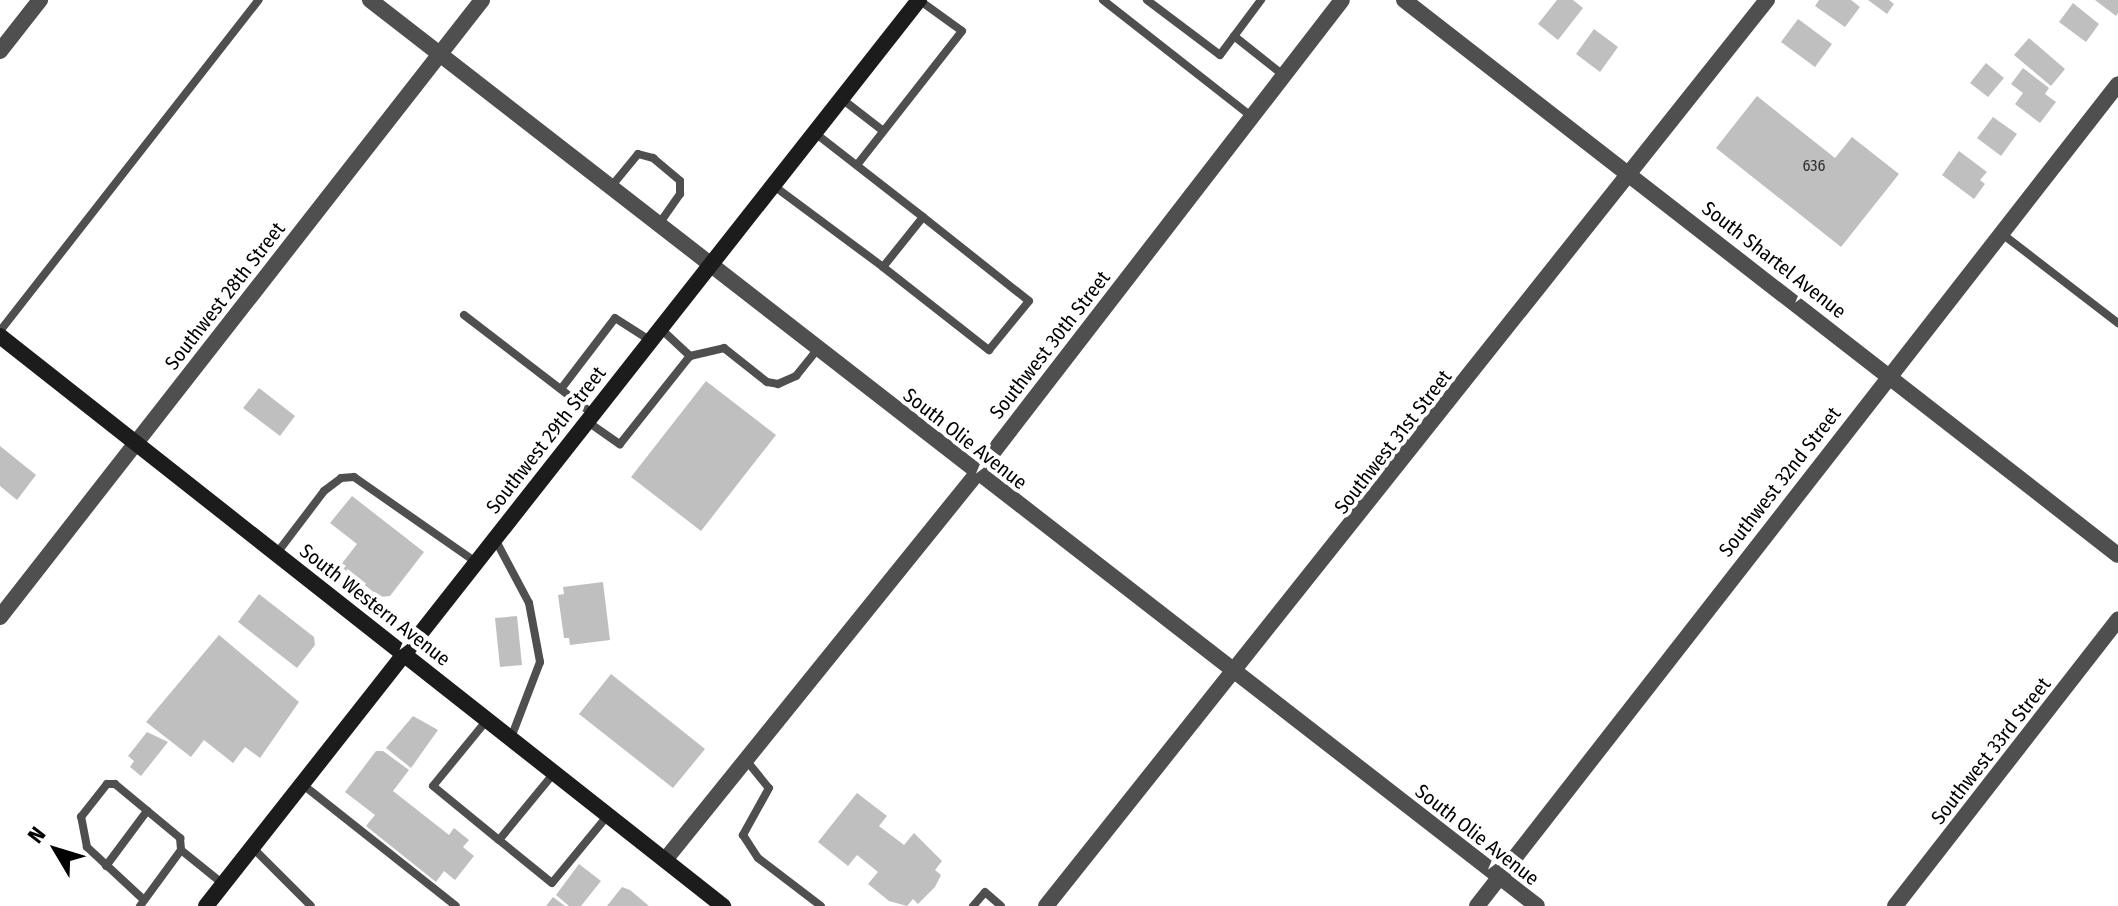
<!DOCTYPE html>
<style>
body{margin:0}
#map{position:relative;width:2118px;height:906px;overflow:hidden;background:#fff;font-family:"Fira Sans Condensed",sans-serif}
div>[style]{position:absolute}
[style*='--x']{left:calc(var(--x)*1px);top:calc(var(--y)*1px);width:calc(var(--w)*1px);rotate:calc(var(--a)*1deg)}
.building>*{inset:0;background:#bfbfbf}
.lane>*{height:8px;margin:-4px;padding:0 4px;transform-origin:4px;border-radius:4px;background:#4f4f4f}
.street>*{height:16px;margin:-8px;padding:0 8px;transform-origin:8px;border-radius:8px;background:#4f4f4f}
.secondary>*{height:16px;margin:-8px;padding:0 8px;transform-origin:8px;border-radius:8px;background:#1c1c1c}
span{translate:-50% -50%;white-space:nowrap;text-align:center;line-height:1.15;-webkit-text-stroke:8px #fff;paint-order:stroke}
.number-label{font-size:16px;color:#303030}
.number-label span{-webkit-text-stroke-width:0}
.street-label{font-size:20px;color:#000}
.north{position:absolute;left:16px;top:810px;width:80px;height:80px;-webkit-text-stroke:6px #fff;paint-order:stroke;rotate:308deg;font-size:22px;font-weight:700;line-height:32px;text-align:center;color:#000}
.north::after{content:'';display:block;margin:auto;width:28px;height:36px;background:#000;clip-path:polygon(50% 0,100% 100%,50% 72%,0 100%)}
</style>
<div id="map">
<div class="building">
<i style="clip-path:polygon(1557px 0,1573px 0,1583px 8px,1558px 40px,1538px 24px)"></i>
<i style="clip-path:polygon(1819px 0,1851px 0,1860px 7px,1845px 27px,1815px 6px)"></i>
<i style="clip-path:polygon(1868px 0,1889px 0,1894px 4px,1887px 14px)"></i>
<i style="clip-path:polygon(2095px 0,2118px 0,2118px 13px,2116px 16px)"></i>
<i style="clip-path:polygon(2073px 3px,2099px 24px,2086px 42px,2059px 22px)"></i>
<i style="clip-path:polygon(1798px 19px,1832px 44px,1815px 67px,1781px 42px)"></i>
<i style="clip-path:polygon(1594px 29px,1618px 47px,1600px 72px,1576px 54px)"></i>
<i style="clip-path:polygon(2029px 38px,2065px 69px,2051px 86px,2014px 55px)"></i>
<i style="clip-path:polygon(1986px 63px,2004px 78px,1988px 97px,1970px 83px)"></i>
<i style="clip-path:polygon(2023px 68px,2049px 88px,2045px 94px,2056px 102px,2040px 123px,2015px 104px,2023px 93px,2011px 84px)"></i>
<i style="clip-path:polygon(1757px 96px,1835px 158px,1852px 137px,1899px 174px,1841px 247px,1716px 148px)"></i>
<i style="clip-path:polygon(1993px 117px,2017px 134px,2001px 156px,1977px 138px)"></i>
<i style="clip-path:polygon(1959px 151px,1987px 172px,1980px 180px,1985px 184px,1974px 199px,1942px 175px)"></i>
<i style="clip-path:polygon(706px 381px,776px 435px,701px 531px,631px 477px)"></i>
<i style="clip-path:polygon(259px 388px,295px 416px,280px 436px,243px 408px)"></i>
<i style="clip-path:polygon(0 446px,36px 475px,17px 500px,0 486px)"></i>
<i style="clip-path:polygon(352px 496px,424px 552px,390px 596px,380px 597px,340px 566px,357px 544px,330px 523px)"></i>
<i style="clip-path:polygon(603px 582px,610px 640px,570px 645px,569px 638px,564px 638px,558px 595px,564px 594px,563px 587px)"></i>
<i style="clip-path:polygon(259px 594px,314px 637px,315px 645px,297px 668px,238px 622px)"></i>
<i style="clip-path:polygon(517px 616px,522px 665px,500px 667px,495px 618px)"></i>
<i style="clip-path:polygon(219px 635px,299px 702px,260px 758px,245px 747px,233px 763px,204px 740px,191px 757px,146px 722px)"></i>
<i style="clip-path:polygon(611px 674px,705px 749px,673px 788px,579px 714px)"></i>
<i style="clip-path:polygon(413px 716px,438px 730px,411px 768px,386px 748px)"></i>
<i style="clip-path:polygon(147px 732px,168px 742px,141px 776px,130px 767px,134px 761px,128px 756px)"></i>
<i style="clip-path:polygon(376px 751px,383px 751px,409px 770px,393px 791px,449px 835px,454px 828px,469px 840px,463px 847px,474px 856px,455px 880px,444px 871px,436px 882px,366px 826px,375px 815px,345px 792px)"></i>
<i style="clip-path:polygon(857px 793px,887px 816px,879px 826px,904px 845px,914px 833px,942px 861px,935px 870px,941px 875px,935px 887px,918px 904px,913px 899px,907px 906px,889px 901px,868px 884px,878px 872px,857px 855px,848px 866px,818px 842px)"></i>
<i style="clip-path:polygon(579px 864px,601px 881px,581px 906px,569px 906px,556px 895px)"></i>
<i style="clip-path:polygon(622px 887px,630px 890px,649px 906px,607px 906px)"></i>
<i style="clip-path:polygon(553px 897px,565px 906px,546px 906px)"></i>
</div>
<div class="lane">
<i style="--x:1103;--y:0;--w:189;--a:38.1"></i>
<i style="--x:1147;--y:0;--w:91;--a:37"></i>
<i style="--x:1220;--y:55;--w:69;--a:-53.3"></i>
<i style="--x:1234;--y:36;--w:63;--a:38.5"></i>
<i style="--x:842;--y:99;--w:51;--a:37.8"></i>
<i style="--x:857;--y:165;--w:170;--a:-51.9"></i>
<i style="--x:962;--y:31;--w:53;--a:-144.2"></i>
<i style="--x:774;--y:186;--w:136;--a:36.6"></i>
<i style="--x:883;--y:267;--w:64;--a:-51.3"></i>
<i style="--x:923;--y:217;--w:137;--a:-142.1"></i>
<i style="--x:610;--y:188;--w:44;--a:-50.5"></i>
<i style="--x:638;--y:154;--w:16;--a:15"></i>
<i style="--x:653;--y:158;--w:35;--a:40"></i>
<i style="--x:680;--y:181;--w:13;--a:90"></i>
<i style="--x:680;--y:194;--w:38;--a:125"></i>
<i style="--x:2001;--y:233;--w:148;--a:37.6"></i>
<i style="--x:883;--y:267;--w:135;--a:38.1"></i>
<i style="--x:989;--y:350;--w:63;--a:-50.8"></i>
<i style="--x:1029;--y:301;--w:135;--a:-141.6"></i>
<i style="--x:464;--y:315;--w:163;--a:37.5"></i>
<i style="--x:661;--y:329;--w:40;--a:43"></i>
<i style="--x:690;--y:356;--w:35;--a:-13"></i>
<i style="--x:724;--y:348;--w:55;--a:38.3"></i>
<i style="--x:767;--y:382;--w:11;--a:10"></i>
<i style="--x:778;--y:384;--w:20;--a:-24"></i>
<i style="--x:796;--y:376;--w:33;--a:-51"></i>
<i style="--x:0;--y:331;--w:420;--a:-52"></i>
<i style="--x:561;--y:389;--w:89;--a:-52.7"></i>
<i style="--x:615;--y:318;--w:43;--a:32.6"></i>
<i style="--x:588;--y:422;--w:39;--a:35"></i>
<i style="--x:620;--y:444;--w:112;--a:-51.5"></i>
<i style="--x:495;--y:539;--w:72;--a:62"></i>
<i style="--x:529;--y:603;--w:60;--a:79.4"></i>
<i style="--x:540;--y:662;--w:81;--a:110.9"></i>
<i style="--x:277;--y:553;--w:78;--a:-52.8"></i>
<i style="--x:324;--y:491;--w:21;--a:-37"></i>
<i style="--x:341;--y:478;--w:13;--a:-4"></i>
<i style="--x:354;--y:477;--w:149;--a:34.9"></i>
<i style="--x:487;--y:720;--w:85;--a:129.3"></i>
<i style="--x:433;--y:786;--w:85;--a:39.3"></i>
<i style="--x:499;--y:840;--w:87;--a:-50.6"></i>
<i style="--x:746;--y:760;--w:36;--a:51"></i>
<i style="--x:769;--y:788;--w:54;--a:119"></i>
<i style="--x:743;--y:835;--w:27;--a:57"></i>
<i style="--x:758;--y:858;--w:79;--a:37.3"></i>
<i style="--x:302;--y:784;--w:196;--a:38.4"></i>
<i style="--x:499;--y:840;--w:68;--a:39.1"></i>
<i style="--x:552;--y:883;--w:88;--a:-50.5"></i>
<i style="--x:252;--y:847;--w:83;--a:45"></i>
<i style="--x:106;--y:866;--w:69;--a:-53.3"></i>
<i style="--x:144;--y:900;--w:78;--a:-137.1"></i>
<i style="--x:87;--y:847;--w:31;--a:-101"></i>
<i style="--x:81;--y:817;--w:42;--a:-51.8"></i>
<i style="--x:107;--y:784;--w:8;--a:0"></i>
<i style="--x:115;--y:784;--w:85;--a:39.7"></i>
<i style="--x:180;--y:838;--w:12;--a:85"></i>
<i style="--x:140;--y:906;--w:69;--a:-53.8"></i>
<i style="--x:181;--y:850;--w:54;--a:39"></i>
<i style="--x:973;--y:906;--w:18;--a:-49"></i>
<i style="--x:985;--y:892;--w:21;--a:41"></i>
</div>
<div class="street">
<i style="--x:370;--y:0;--w:1477;--a:37.82"></i>
<i style="--x:1404;--y:0;--w:904;--a:37.86"></i>
<i style="--x:0;--y:51;--w:65;--a:-51.9"></i>
<i style="--x:0;--y:617;--w:783;--a:-52"></i>
<i style="--x:665;--y:860;--w:497;--a:-51.1"></i>
<i style="--x:977;--y:473;--w:597;--a:-52.34"></i>
<i style="--x:1046;--y:906;--w:1158;--a:-51.49"></i>
<i style="--x:1477;--y:906;--w:1042;--a:-52.05"></i>
<i style="--x:1895;--y:906;--w:363;--a:-52.1"></i>
</div>
<div class="secondary">
<i style="--x:0;--y:336;--w:921;--a:38.25"></i>
<i style="--x:206;--y:906;--w:1153;--a:-51.8"></i>
</div>
<div class="number-label">
<span style="left:1814px;top:166px">636</span>
</div>
<div class="street-label">
<span style="left:1774px;top:260px;rotate:38deg">South Shartel Avenue</span>
<span style="left:225px;top:296px;rotate:-52deg">Southwest 28th Street</span>
<span style="left:1050px;top:345px;rotate:-52deg">Southwest 30th Street</span>
<span style="left:965px;top:439px;rotate:38deg">South Olie Avenue</span>
<span style="left:546px;top:440px;rotate:-52deg">Southwest 29th Street</span>
<span style="left:1393px;top:442px;rotate:-52deg">Southwest 31st Street</span>
<span style="left:1780px;top:482px;rotate:-52deg">Southwest 32nd Street</span>
<span style="left:375px;top:605px;rotate:38deg">South Western Avenue</span>
<span style="left:1991px;top:751px;rotate:-52deg">Southwest 33rd Street</span>
<span style="left:1477px;top:835px;rotate:38deg">South Olie Avenue</span>
</div>
<div class="north">N</div>
</div>
